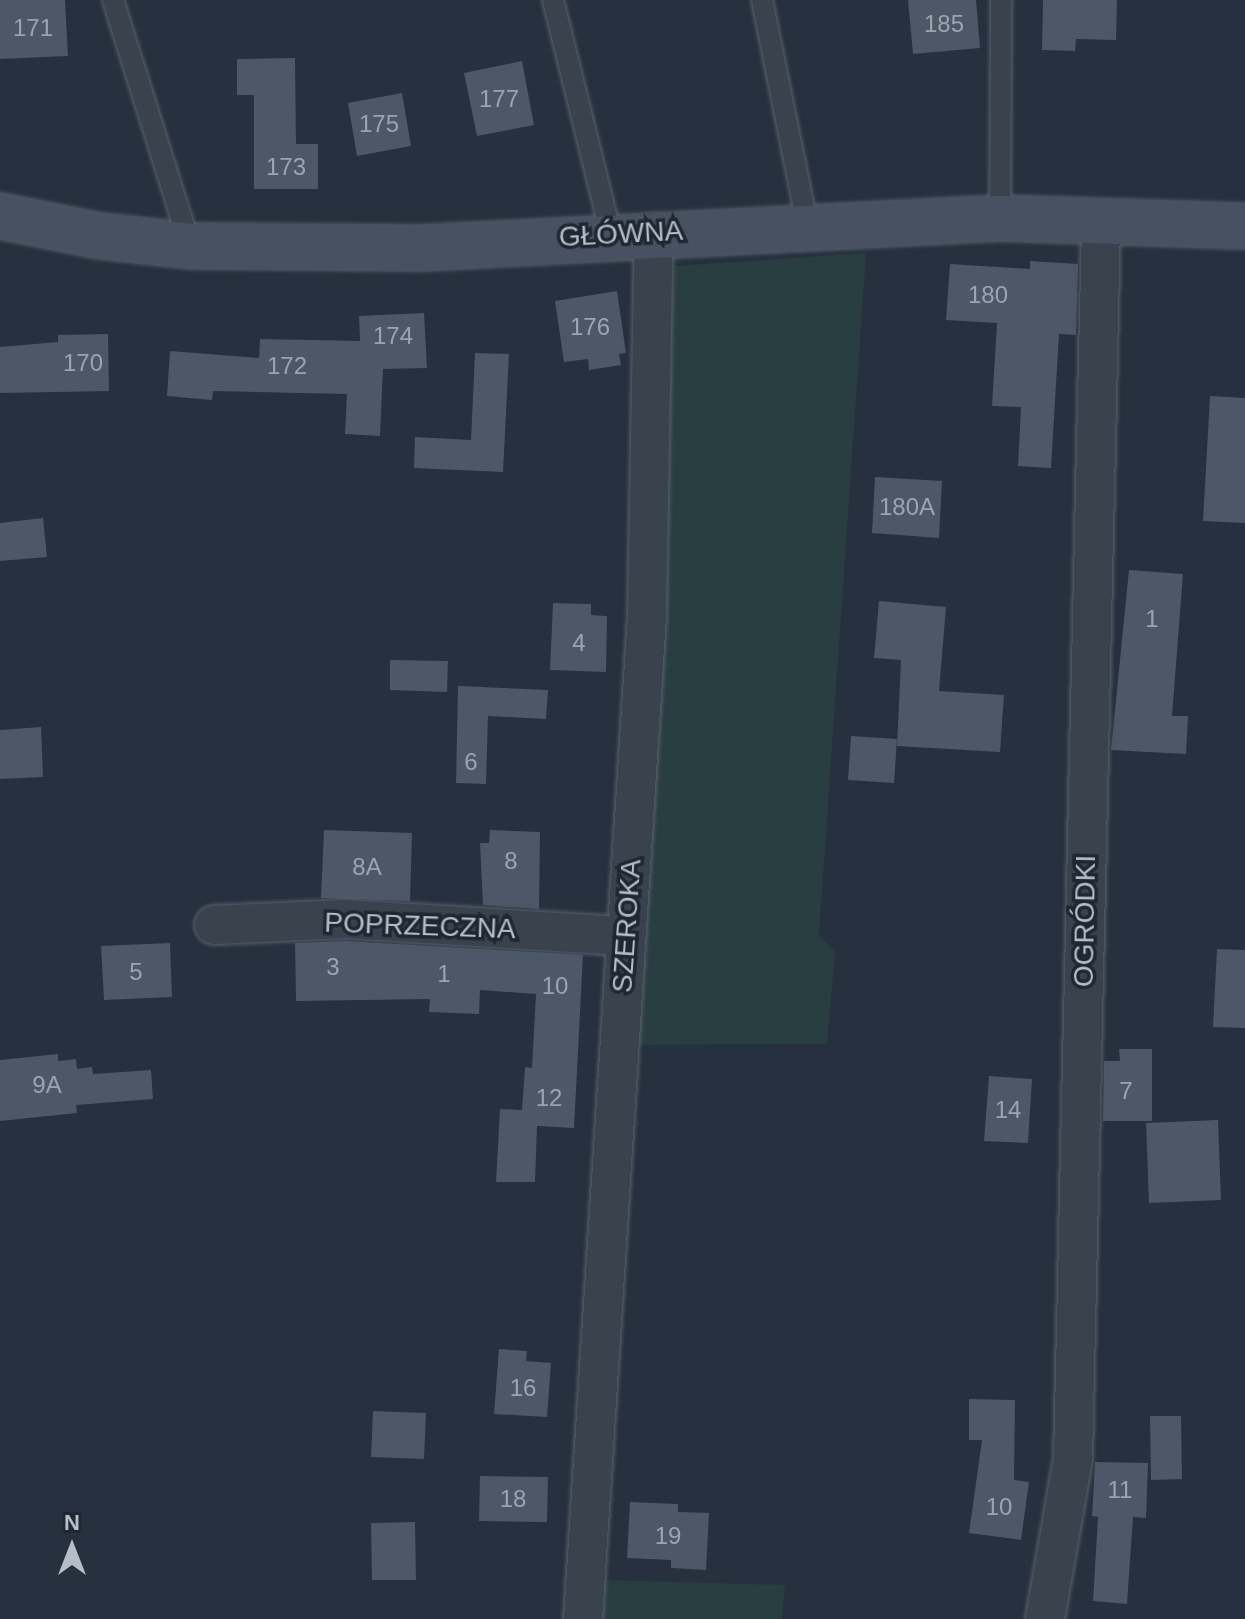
<!DOCTYPE html>
<meta charset="utf-8">
<style>
body{margin:0}
#map{position:relative;width:1245px;height:1619px;overflow:hidden;background:#26303e;font-family:Arial,sans-serif}
div>[style]{position:absolute}
[style*='--x']{left:calc(var(--x)*1px);top:calc(var(--y)*1px);width:calc(var(--w)*1px);rotate:calc(var(--a)*1deg)}
.green>*{inset:0;background:#293e40}
.building>*{inset:0;background:#4c5767}
.roads{filter:drop-shadow(0 0 2px #58606c) drop-shadow(0 0 2px #58606c)}
.lane>*{height:20px;margin:-10px;padding:0 10px;transform-origin:10px;border-radius:10px;background:#3a424e}
.street>*{height:38px;margin:-19px;padding:0 19px;transform-origin:19px;border-radius:19px;background:#3a424e}
.secondary>*{height:44px;margin:-22px;padding:0 22px;transform-origin:22px;border-radius:22px;background:#485161}
span{translate:-50% -50%;white-space:nowrap;text-align:center;line-height:1.15;-webkit-text-stroke:7px #1f2733;paint-order:stroke}
.number-label{font-size:24px;color:#9ca4b0}
.number-label span{-webkit-text-stroke-width:0}
.street-label{font-size:28px;color:#b6bdc9}
.north{position:absolute;left:32px;top:1507px;width:80px;height:80px;-webkit-text-stroke:6px #1f2733;paint-order:stroke;rotate:0deg;font-size:22px;font-weight:700;line-height:32px;text-align:center;color:#b6bdc9}
.north::after{content:'';display:block;margin:auto;width:28px;height:36px;background:#b6bdc9;clip-path:polygon(50% 0,100% 100%,50% 72%,0 100%)}
</style>
<div id="map">
<div class="green">
<i style="clip-path:polygon(866px 253px,819px 935px,835px 952px,827px 1044px,630px 1045px,674px 266px)"></i>
<i style="clip-path:polygon(602px 1580px,785px 1585px,782px 1619px,599px 1619px)"></i>
</div>
<div class="building">
<i style="clip-path:polygon(0 0,65px 0,68px 56px,0 59px)"></i>
<i style="clip-path:polygon(908px 0,976px 0,980px 48px,913px 54px)"></i>
<i style="clip-path:polygon(1043px 0,1117px 0,1116px 40px,1076px 39px,1075px 51px,1042px 50px)"></i>
<i style="clip-path:polygon(295px 58px,296px 144px,318px 144px,318px 189px,254px 189px,254px 95px,237px 95px,237px 59px)"></i>
<i style="clip-path:polygon(522px 61px,534px 125px,477px 136px,464px 73px)"></i>
<i style="clip-path:polygon(402px 93px,411px 146px,357px 156px,348px 103px)"></i>
<i style="clip-path:polygon(1030px 261px,1078px 264px,1076px 335px,1059px 334px,1051px 468px,1018px 466px,1021px 407px,992px 406px,997px 323px,946px 320px,950px 264px,1030px 269px)"></i>
<i style="clip-path:polygon(617px 291px,626px 353px,619px 354px,621px 365px,589px 370px,588px 359px,564px 362px,555px 301px)"></i>
<i style="clip-path:polygon(424px 313px,427px 368px,383px 369px,380px 436px,345px 434px,347px 394px,213px 391px,212px 400px,167px 396px,170px 351px,259px 358px,260px 339px,360px 341px,359px 316px)"></i>
<i style="clip-path:polygon(108px 334px,109px 391px,0 393px,0 347px,58px 342px,58px 335px)"></i>
<i style="clip-path:polygon(475px 353px,509px 354px,503px 472px,414px 468px,415px 437px,471px 440px)"></i>
<i style="clip-path:polygon(1210px 396px,1245px 398px,1245px 523px,1203px 521px)"></i>
<i style="clip-path:polygon(875px 477px,942px 481px,939px 538px,872px 533px)"></i>
<i style="clip-path:polygon(43px 518px,47px 557px,0 561px,0 523px)"></i>
<i style="clip-path:polygon(1129px 570px,1183px 574px,1172px 716px,1188px 716px,1186px 754px,1111px 750px)"></i>
<i style="clip-path:polygon(879px 601px,946px 607px,939px 691px,1004px 695px,1000px 752px,897px 746px,901px 660px,874px 658px)"></i>
<i style="clip-path:polygon(553px 603px,591px 604px,591px 615px,607px 616px,606px 672px,550px 670px)"></i>
<i style="clip-path:polygon(390px 660px,448px 661px,447px 692px,390px 690px)"></i>
<i style="clip-path:polygon(458px 686px,548px 690px,546px 719px,488px 716px,486px 784px,456px 783px)"></i>
<i style="clip-path:polygon(41px 727px,43px 777px,0 779px,0 730px)"></i>
<i style="clip-path:polygon(851px 736px,897px 739px,894px 783px,848px 780px)"></i>
<i style="clip-path:polygon(324px 830px,412px 833px,410px 901px,321px 898px)"></i>
<i style="clip-path:polygon(490px 830px,540px 832px,539px 909px,483px 905px,480px 843px,489px 843px)"></i>
<i style="clip-path:polygon(345px 941px,583px 955px,574px 1128px,537px 1126px,535px 1182px,496px 1182px,500px 1109px,522px 1110px,525px 1067px,532px 1068px,536px 994px,480px 990px,479px 1014px,429px 1012px,430px 999px,296px 1001px,295px 943px)"></i>
<i style="clip-path:polygon(170px 943px,172px 997px,104px 1000px,101px 946px)"></i>
<i style="clip-path:polygon(1217px 949px,1245px 950px,1245px 1028px,1213px 1027px)"></i>
<i style="clip-path:polygon(1119px 1049px,1152px 1049px,1152px 1121px,1103px 1121px,1104px 1061px,1120px 1061px)"></i>
<i style="clip-path:polygon(58px 1054px,58px 1061px,76px 1059px,77px 1069px,92px 1067px,93px 1074px,151px 1070px,153px 1099px,76px 1105px,77px 1113px,0 1121px,0 1060px)"></i>
<i style="clip-path:polygon(989px 1076px,1032px 1079px,1028px 1143px,984px 1141px)"></i>
<i style="clip-path:polygon(1218px 1120px,1221px 1200px,1149px 1203px,1146px 1123px)"></i>
<i style="clip-path:polygon(499px 1349px,527px 1351px,526px 1361px,551px 1363px,547px 1417px,494px 1414px)"></i>
<i style="clip-path:polygon(969px 1399px,1015px 1400px,1014px 1480px,1029px 1482px,1021px 1540px,969px 1533px,982px 1440px,969px 1440px)"></i>
<i style="clip-path:polygon(373px 1411px,426px 1413px,424px 1459px,371px 1457px)"></i>
<i style="clip-path:polygon(1150px 1416px,1181px 1416px,1182px 1479px,1151px 1480px)"></i>
<i style="clip-path:polygon(1095px 1462px,1148px 1463px,1146px 1518px,1133px 1517px,1127px 1604px,1093px 1601px,1098px 1517px,1092px 1516px)"></i>
<i style="clip-path:polygon(480px 1476px,548px 1477px,547px 1522px,479px 1521px)"></i>
<i style="clip-path:polygon(630px 1502px,678px 1504px,678px 1512px,709px 1513px,706px 1570px,671px 1568px,671px 1560px,627px 1558px)"></i>
<i style="clip-path:polygon(415px 1522px,416px 1580px,372px 1580px,371px 1523px)"></i>
</div>
<div class="roads">
<div class="lane">
<i style="--x:113;--y:0;--w:258;--a:72.6"></i>
<i style="--x:553;--y:0;--w:241;--a:76.1"></i>
<i style="--x:762;--y:0;--w:228;--a:78.6"></i>
<i style="--x:1000;--y:218;--w:218;--a:-89.7"></i>
</div>
<div class="street">
<i style="--x:214;--y:925;--w:131;--a:-2.6"></i>
<i style="--x:345;--y:919;--w:282;--a:3.5"></i>
<i style="--x:583;--y:1619;--w:1006;--a:-86.35"></i>
<i style="--x:647;--y:615;--w:383;--a:-89"></i>
<i style="--x:1045;--y:1619;--w:162;--a:-80.1"></i>
<i style="--x:1073;--y:1459;--w:1238;--a:-88.7"></i>
</div>
<div class="secondary">
<i style="--x:0;--y:216;--w:102;--a:11.3"></i>
<i style="--x:100;--y:236;--w:91;--a:6.3"></i>
<i style="--x:190;--y:246;--w:231;--a:0.5"></i>
<i style="--x:421;--y:248;--w:580;--a:-2.97"></i>
<i style="--x:1000;--y:218;--w:245;--a:1.9"></i>
</div>
</div>
<div class="number-label">
<span style="left:944px;top:24px">185</span>
<span style="left:33px;top:28px">171</span>
<span style="left:499px;top:99px">177</span>
<span style="left:379px;top:124px">175</span>
<span style="left:286px;top:167px">173</span>
<span style="left:988px;top:295px">180</span>
<span style="left:590px;top:327px">176</span>
<span style="left:393px;top:336px">174</span>
<span style="left:83px;top:363px">170</span>
<span style="left:287px;top:366px">172</span>
<span style="left:907px;top:507px">180A</span>
<span style="left:1152px;top:619px">1</span>
<span style="left:579px;top:643px">4</span>
<span style="left:471px;top:762px">6</span>
<span style="left:511px;top:861px">8</span>
<span style="left:367px;top:867px">8A</span>
<span style="left:333px;top:967px">3</span>
<span style="left:136px;top:972px">5</span>
<span style="left:444px;top:974px">1</span>
<span style="left:555px;top:986px">10</span>
<span style="left:47px;top:1085px">9A</span>
<span style="left:1126px;top:1091px">7</span>
<span style="left:549px;top:1098px">12</span>
<span style="left:1008px;top:1110px">14</span>
<span style="left:523px;top:1388px">16</span>
<span style="left:1120px;top:1490px">11</span>
<span style="left:513px;top:1499px">18</span>
<span style="left:999px;top:1507px">10</span>
<span style="left:668px;top:1536px">19</span>
</div>
<div class="street-label">
<span style="left:621px;top:234px;rotate:-3deg">GŁÓWNA</span>
<span style="left:1085px;top:921px;rotate:-89deg">OGRÓDKI</span>
<span style="left:420px;top:926px;rotate:2deg">POPRZECZNA</span>
<span style="left:627px;top:926px;rotate:-86deg">SZEROKA</span>
</div>
<div class="north">N</div>
</div>
